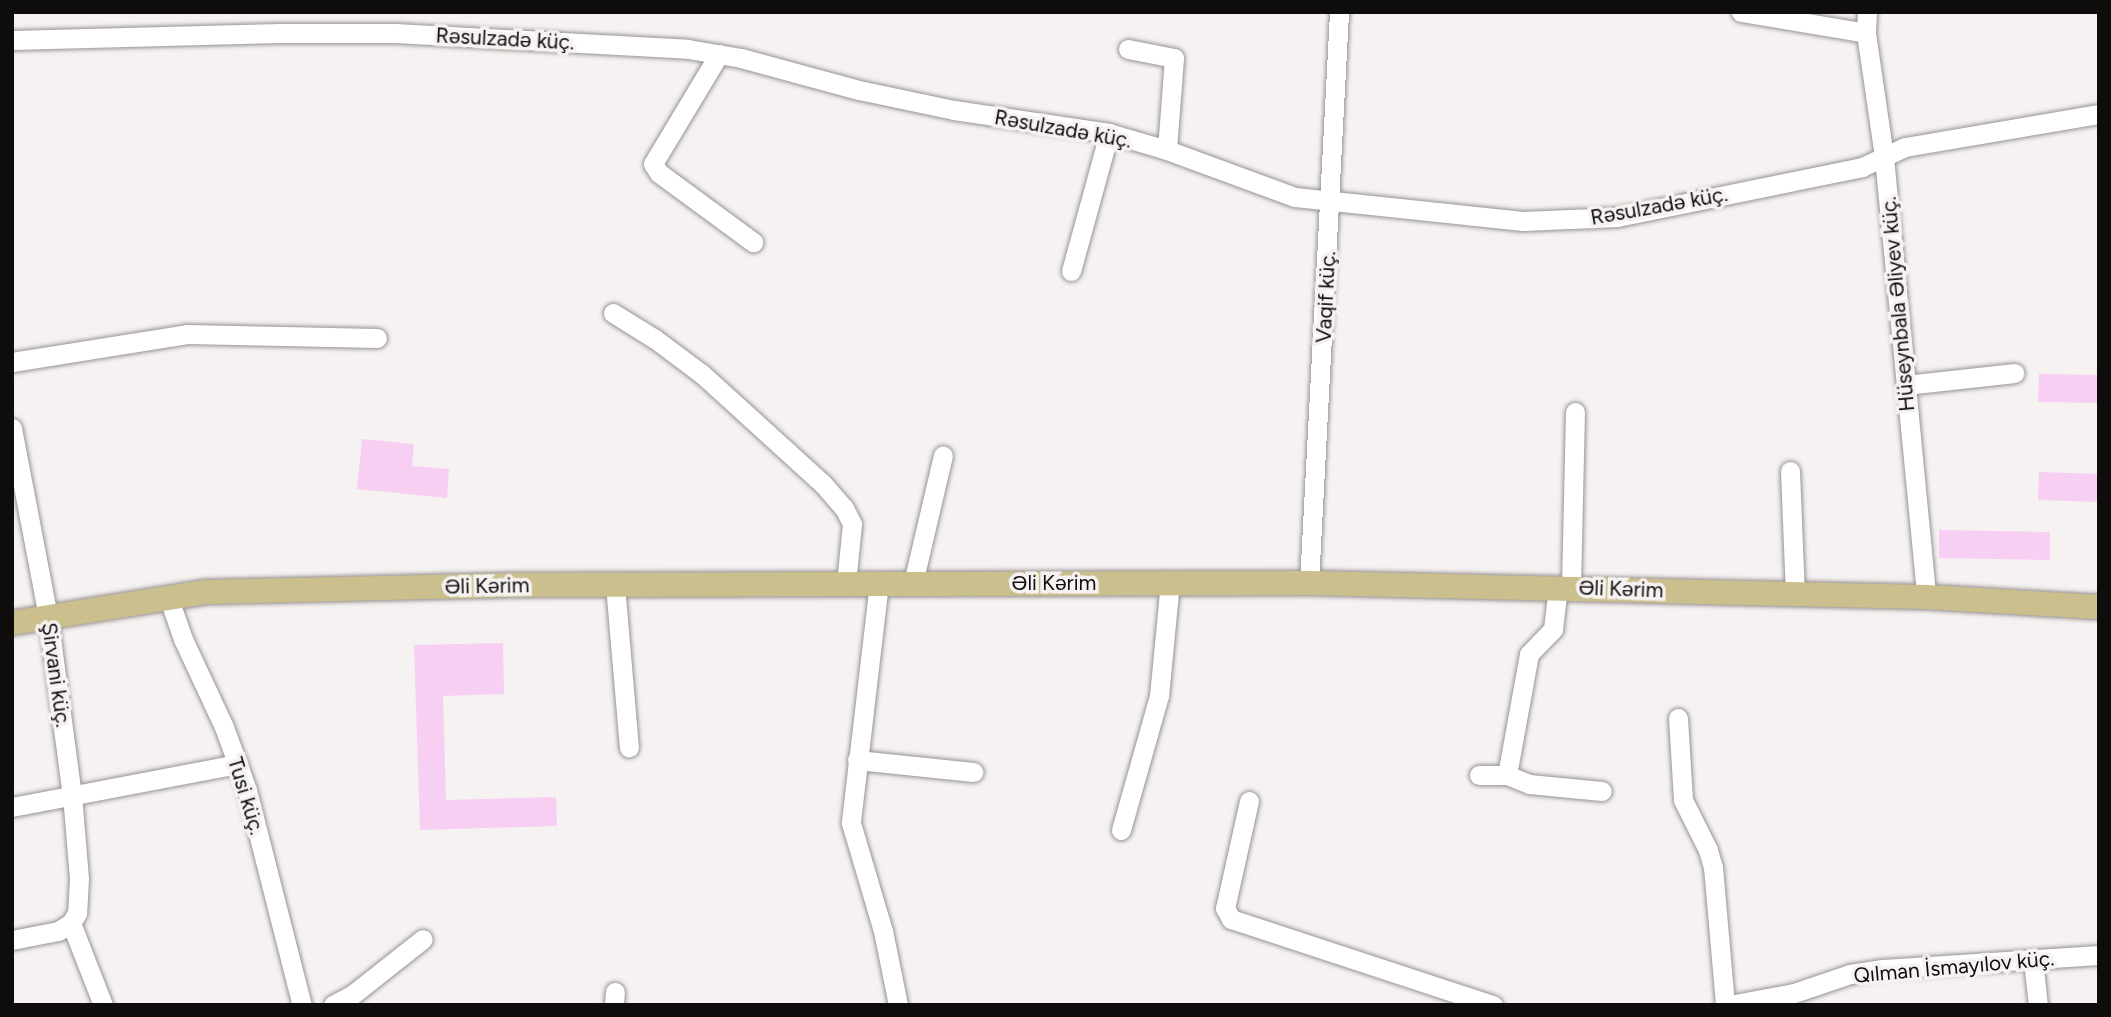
<!DOCTYPE html>
<meta charset="utf-8">
<style>
body{margin:0}
#map{position:relative;width:2111px;height:1017px;overflow:hidden;background:#f6f2f1;font-family:Figtree,sans-serif}
div>[style]{position:absolute}
[style*='--x']{left:calc(var(--x)*1px);top:calc(var(--y)*1px);width:calc(var(--w)*1px);rotate:calc(var(--a)*1deg)}
.building>*{inset:0;background:#f7cff2}
.roads{filter:drop-shadow(0 0 2px #979392) drop-shadow(0 0 2px #979392)}
.minor>*{height:19px;margin:-9.5px;padding:0 9.5px;transform-origin:9.5px;border-radius:9.5px;background:#fff}
.major>*{height:24px;margin:-12px;padding:0 12px;transform-origin:12px;border-radius:12px;background:#cbbf8e}
span{translate:-50% -50%;white-space:nowrap;text-align:center;line-height:1.15;-webkit-text-stroke:7px #f6f2f1;paint-order:stroke}
.street-label{font-size:21px;color:#0e0d0c}
.frame{position:absolute;inset:0;border:14px solid #0e0d0c;pointer-events:none}
</style>
<div id="map">
<div class="building">
<i style="clip-path:polygon(2039px 374px,2099px 375px,2099px 403px,2038px 402px)"></i>
<i style="clip-path:polygon(362px 439px,414px 444px,412px 466px,449px 469px,447px 498px,357px 489px)"></i>
<i style="clip-path:polygon(2039px 472px,2099px 474px,2099px 502px,2038px 500px)"></i>
<i style="clip-path:polygon(1939px 530px,2050px 532px,2050px 560px,1939px 558px)"></i>
<i style="clip-path:polygon(503px 643px,504px 694px,443px 696px,446px 800px,556px 797px,557px 826px,420px 830px,414px 645px)"></i>
</div>
<div class="roads">
<div class="minor">
<i style="--x:1741;--y:12;--w:127;--a:9.5"></i>
<i style="--x:1867;--y:12;--w:21;--a:93"></i>
<i style="--x:1866;--y:33;--w:125;--a:81.7"></i>
<i style="--x:1884;--y:157;--w:442;--a:84.5"></i>
<i style="--x:12;--y:40;--w:267;--a:-1.5"></i>
<i style="--x:279;--y:33;--w:116;--a:0"></i>
<i style="--x:395;--y:33;--w:293;--a:3.1"></i>
<i style="--x:688;--y:49;--w:54;--a:9.6"></i>
<i style="--x:741;--y:58;--w:122;--a:15.2"></i>
<i style="--x:859;--y:90;--w:97;--a:11.9"></i>
<i style="--x:954;--y:110;--w:157;--a:8.4"></i>
<i style="--x:1109;--y:133;--w:60;--a:16.3"></i>
<i style="--x:1167;--y:150;--w:136;--a:20.2"></i>
<i style="--x:1295;--y:197;--w:229;--a:6"></i>
<i style="--x:1523;--y:221;--w:94;--a:-2.4"></i>
<i style="--x:1617;--y:217;--w:250;--a:-11.5"></i>
<i style="--x:1862;--y:167;--w:47;--a:-24.9"></i>
<i style="--x:1905;--y:147;--w:197;--a:-9.7"></i>
<i style="--x:1128;--y:49;--w:47;--a:11.1"></i>
<i style="--x:1174;--y:58;--w:92;--a:94.4"></i>
<i style="--x:719;--y:54;--w:128;--a:121"></i>
<i style="--x:653;--y:164;--w:11;--a:56"></i>
<i style="--x:659;--y:173;--w:117;--a:36.3"></i>
<i style="--x:1071;--y:271;--w:143;--a:-74.6"></i>
<i style="--x:613;--y:313;--w:49;--a:31.8"></i>
<i style="--x:655;--y:339;--w:59;--a:36.7"></i>
<i style="--x:702;--y:374;--w:164;--a:42.3"></i>
<i style="--x:823;--y:484;--w:32;--a:49"></i>
<i style="--x:844;--y:508;--w:18;--a:63"></i>
<i style="--x:852;--y:524;--w:59;--a:95.8"></i>
<i style="--x:12;--y:362;--w:177;--a:-9.1"></i>
<i style="--x:187;--y:334;--w:190;--a:1.2"></i>
<i style="--x:1906;--y:385;--w:109;--a:-6.3"></i>
<i style="--x:12;--y:428;--w:191;--a:79.2"></i>
<i style="--x:48;--y:616;--w:181;--a:82.4"></i>
<i style="--x:72;--y:795;--w:83;--a:85.2"></i>
<i style="--x:79;--y:878;--w:35;--a:93"></i>
<i style="--x:77;--y:913;--w:12;--a:121"></i>
<i style="--x:71;--y:923;--w:15;--a:148"></i>
<i style="--x:58;--y:931;--w:47;--a:168.9"></i>
<i style="--x:1790;--y:471;--w:122;--a:87.7"></i>
<i style="--x:879;--y:583;--w:242;--a:96.7"></i>
<i style="--x:851;--y:823;--w:113;--a:73.5"></i>
<i style="--x:883;--y:931;--w:76;--a:78.5"></i>
<i style="--x:913;--y:583;--w:131;--a:-76.8"></i>
<i style="--x:1309;--y:583;--w:572;--a:-86.99"></i>
<i style="--x:615;--y:585;--w:163;--a:85.1"></i>
<i style="--x:1571;--y:587;--w:175;--a:-88.7"></i>
<i style="--x:168;--y:596;--w:46;--a:70.8"></i>
<i style="--x:183;--y:639;--w:97;--a:65"></i>
<i style="--x:224;--y:727;--w:67;--a:69.9"></i>
<i style="--x:247;--y:790;--w:222;--a:75.7"></i>
<i style="--x:1678;--y:718;--w:82;--a:86.5"></i>
<i style="--x:1683;--y:800;--w:56;--a:63.4"></i>
<i style="--x:1708;--y:850;--w:18;--a:74"></i>
<i style="--x:1713;--y:867;--w:139;--a:85"></i>
<i style="--x:857;--y:760;--w:117;--a:5.9"></i>
<i style="--x:1479;--y:775;--w:28;--a:0"></i>
<i style="--x:1507;--y:775;--w:24;--a:22"></i>
<i style="--x:1529;--y:784;--w:73;--a:5.5"></i>
<i style="--x:1507;--y:775;--w:123;--a:-79.7"></i>
<i style="--x:1529;--y:654;--w:35;--a:-46"></i>
<i style="--x:1553;--y:629;--w:42;--a:-83.2"></i>
<i style="--x:1249;--y:801;--w:110;--a:102.6"></i>
<i style="--x:1225;--y:908;--w:13;--a:61"></i>
<i style="--x:1231;--y:919;--w:276;--a:18.2"></i>
<i style="--x:12;--y:807;--w:230;--a:-10.8"></i>
<i style="--x:1121;--y:830;--w:139;--a:-74.2"></i>
<i style="--x:1159;--y:696;--w:115;--a:-84.5"></i>
<i style="--x:71;--y:923;--w:88;--a:68.7"></i>
<i style="--x:2033;--y:960;--w:45;--a:83.7"></i>
<i style="--x:333;--y:1005;--w:21;--a:-28"></i>
<i style="--x:352;--y:995;--w:90;--a:-38.3"></i>
<i style="--x:614;--y:1005;--w:13;--a:-86"></i>
<i style="--x:1729;--y:1005;--w:66;--a:-10.5"></i>
<i style="--x:1794;--y:993;--w:59;--a:-18.7"></i>
<i style="--x:1850;--y:974;--w:33;--a:-9"></i>
<i style="--x:1883;--y:969;--w:216;--a:-3.7"></i>
</div>
<div class="major">
<i style="--x:12;--y:623;--w:196;--a:-9.1"></i>
<i style="--x:206;--y:592;--w:299;--a:-1.3"></i>
<i style="--x:505;--y:585;--w:804;--a:-0.14"></i>
<i style="--x:1309;--y:583;--w:617;--a:1.3"></i>
<i style="--x:1926;--y:597;--w:173;--a:3.3"></i>
</div>
</div>
<div class="street-label">
<span style="left:505px;top:39px;rotate:3deg">Rəsulzadə küç.</span>
<span style="left:1063px;top:129px;rotate:10deg">Rəsulzadə küç.</span>
<span style="left:1659px;top:206px;rotate:-10deg">Rəsulzadə küç.</span>
<span style="left:1326px;top:297px;rotate:-87deg">Vaqif küç.</span>
<span style="left:1898px;top:304px;rotate:-95deg">Hüseynbala Əliyev küç.</span>
<span style="left:1054px;top:583px">Əli Kərim</span>
<span style="left:487px;top:586px;rotate:-1deg">Əli Kərim</span>
<span style="left:1621px;top:589px;rotate:2deg">Əli Kərim</span>
<span style="left:56px;top:675px;rotate:82deg">Şirvani küç.</span>
<span style="left:246px;top:796px;rotate:73deg">Tusi küç.</span>
<span style="left:1954px;top:967px;rotate:-5deg">Qılman İsmayılov küç.</span>
</div>
<div class="frame"></div>
</div>
